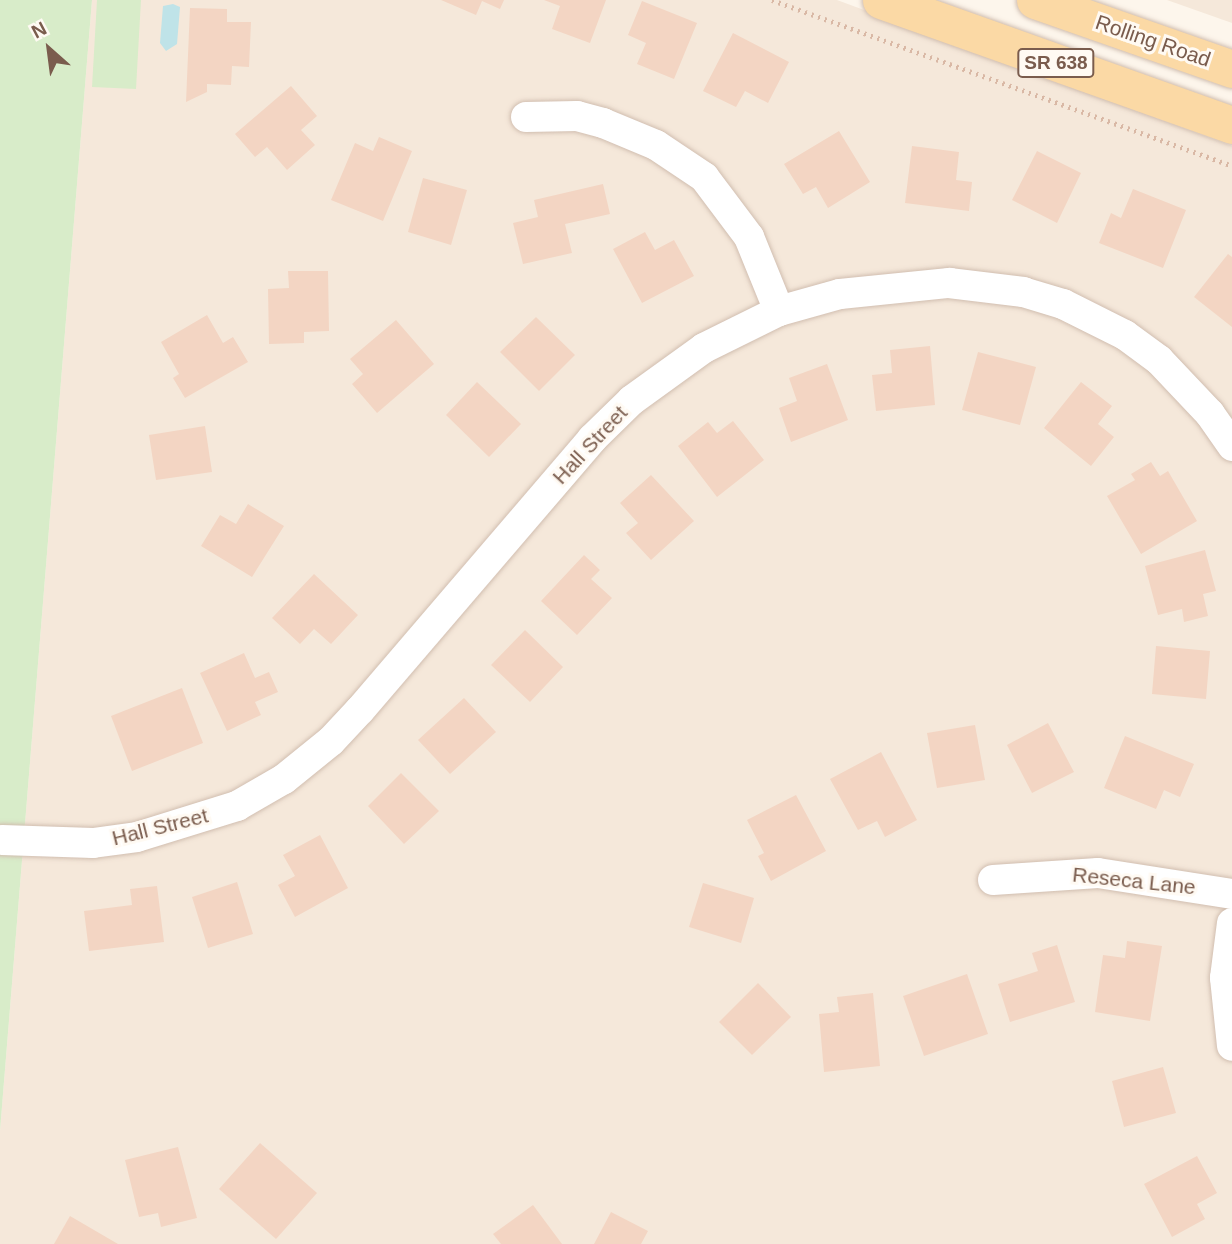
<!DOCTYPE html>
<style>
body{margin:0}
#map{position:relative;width:1232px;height:1244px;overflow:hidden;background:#fdf6ec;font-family:Helvetica,sans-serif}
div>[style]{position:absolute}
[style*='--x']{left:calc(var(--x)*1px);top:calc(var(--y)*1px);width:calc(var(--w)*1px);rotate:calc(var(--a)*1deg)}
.residential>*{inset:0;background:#f5e8da}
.green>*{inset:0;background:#d8ecc9}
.water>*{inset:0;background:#bfe3e8}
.building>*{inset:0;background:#f3d5c3}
.path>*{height:4.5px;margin-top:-2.25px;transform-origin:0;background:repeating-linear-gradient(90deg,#d9b8a5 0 2px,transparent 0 7px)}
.roads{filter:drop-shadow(0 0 2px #d1beb0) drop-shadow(0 0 2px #d1beb0)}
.minor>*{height:30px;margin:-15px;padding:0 15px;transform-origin:15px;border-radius:15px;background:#fff}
.major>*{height:37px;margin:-18.5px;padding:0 18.5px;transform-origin:18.5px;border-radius:18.5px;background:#fbd9a5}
span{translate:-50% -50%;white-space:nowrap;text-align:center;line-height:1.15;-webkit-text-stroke:6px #fffaf3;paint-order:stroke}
.shield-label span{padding:2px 5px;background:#fffaf3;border:2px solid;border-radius:5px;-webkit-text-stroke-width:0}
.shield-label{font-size:19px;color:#7a5c4d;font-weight:700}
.street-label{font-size:21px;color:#7a5c4d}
.north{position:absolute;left:14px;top:14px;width:70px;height:70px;-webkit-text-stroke:5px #fffaf3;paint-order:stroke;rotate:332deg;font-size:19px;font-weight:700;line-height:28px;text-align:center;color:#7a5c4d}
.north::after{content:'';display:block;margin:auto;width:24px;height:32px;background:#7a5c4d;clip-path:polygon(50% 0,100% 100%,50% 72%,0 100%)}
</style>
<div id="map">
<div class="residential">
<i style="clip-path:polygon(92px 0,837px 0,1232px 146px,1232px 1244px,0 1244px,0 1131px)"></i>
<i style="clip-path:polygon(1167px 0,1232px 0,1232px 23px)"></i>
</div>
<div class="green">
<i style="clip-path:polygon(0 0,92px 0,0 1131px)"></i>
<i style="clip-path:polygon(97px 0,141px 0,136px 89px,92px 87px)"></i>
</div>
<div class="water">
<i style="clip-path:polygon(173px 4px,180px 7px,177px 44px,166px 51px,160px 43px,163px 6px)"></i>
</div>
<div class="building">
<i style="clip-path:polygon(441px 0,504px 0,500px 9px,482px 1px,476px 15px)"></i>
<i style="clip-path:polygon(544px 0,606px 0,590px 43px,552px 29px,560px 6px)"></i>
<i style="clip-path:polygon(642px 1px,697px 23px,674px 79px,637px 64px,646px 43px,628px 35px)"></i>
<i style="clip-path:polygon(190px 8px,227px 9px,227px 22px,251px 22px,249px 67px,232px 66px,231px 85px,207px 84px,207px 92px,186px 102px)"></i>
<i style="clip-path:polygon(733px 33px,789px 62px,768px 103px,745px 91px,736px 107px,703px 91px)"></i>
<i style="clip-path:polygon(291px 86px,317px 116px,301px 130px,315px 145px,287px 170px,267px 147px,255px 157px,235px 134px)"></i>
<i style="clip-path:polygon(839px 131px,870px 182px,828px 208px,816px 187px,803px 194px,784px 164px)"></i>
<i style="clip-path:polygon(379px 137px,412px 151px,383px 221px,331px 200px,355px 143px,373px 151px)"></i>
<i style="clip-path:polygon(912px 146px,959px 152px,956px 180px,972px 182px,969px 211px,905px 203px)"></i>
<i style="clip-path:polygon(1037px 151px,1081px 173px,1057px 223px,1012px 200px)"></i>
<i style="clip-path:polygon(423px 178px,467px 190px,451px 245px,408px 232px)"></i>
<i style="clip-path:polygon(603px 184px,610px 214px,565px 224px,572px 253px,523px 264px,513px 223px,538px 217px,534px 200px)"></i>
<i style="clip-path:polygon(1133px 189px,1186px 210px,1163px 268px,1099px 243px,1111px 213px,1121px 218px)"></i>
<i style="clip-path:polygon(645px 232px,655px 250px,674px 240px,694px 276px,642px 303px,613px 249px)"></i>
<i style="clip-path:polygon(1228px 254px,1232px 257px,1232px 327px,1194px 297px)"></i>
<i style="clip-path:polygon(288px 271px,328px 271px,329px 331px,304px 332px,304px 343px,269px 344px,268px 289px,289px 288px)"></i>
<i style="clip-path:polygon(207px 315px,223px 343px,233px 337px,248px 362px,185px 398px,173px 378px,179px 374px,161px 342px)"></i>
<i style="clip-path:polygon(536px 317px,575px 355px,539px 391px,500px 352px)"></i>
<i style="clip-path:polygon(396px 320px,434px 364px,377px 413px,352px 384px,363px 374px,350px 359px)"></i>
<i style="clip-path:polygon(930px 346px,935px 405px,876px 411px,872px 375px,892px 373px,890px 350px)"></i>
<i style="clip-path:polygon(978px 352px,1036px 367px,1020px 425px,962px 410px)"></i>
<i style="clip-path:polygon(827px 364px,848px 420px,791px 442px,779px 408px,797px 401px,789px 378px)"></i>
<i style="clip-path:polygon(477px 382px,521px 424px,489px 457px,446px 415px)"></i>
<i style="clip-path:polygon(1081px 382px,1112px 406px,1098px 424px,1114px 437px,1091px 466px,1044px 428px)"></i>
<i style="clip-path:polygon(733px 421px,764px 460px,717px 497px,678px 446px,708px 422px,717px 433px)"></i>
<i style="clip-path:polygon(205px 426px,212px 472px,156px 480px,149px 435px)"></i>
<i style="clip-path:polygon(1151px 462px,1160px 476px,1168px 471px,1197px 521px,1141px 554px,1107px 496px,1135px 480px,1131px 474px)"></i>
<i style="clip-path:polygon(651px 475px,694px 521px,651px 560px,626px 533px,638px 523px,620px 503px)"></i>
<i style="clip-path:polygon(248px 504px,284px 526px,252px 577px,201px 546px,220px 515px,236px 524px)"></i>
<i style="clip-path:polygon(1205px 550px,1216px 591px,1203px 594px,1208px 616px,1184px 622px,1182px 609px,1158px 615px,1145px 566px)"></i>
<i style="clip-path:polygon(584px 555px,600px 570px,591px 579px,612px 598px,577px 635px,541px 601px)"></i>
<i style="clip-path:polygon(314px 574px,358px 615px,331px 644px,314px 629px,300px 644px,272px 618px)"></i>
<i style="clip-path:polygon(525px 630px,563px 667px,530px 702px,491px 665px)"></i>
<i style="clip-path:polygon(1156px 646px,1210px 651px,1206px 699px,1152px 694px)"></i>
<i style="clip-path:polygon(244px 653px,255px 678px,269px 672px,278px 692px,255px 702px,261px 715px,227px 731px,200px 673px)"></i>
<i style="clip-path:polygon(182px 688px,203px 743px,132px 771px,111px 716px)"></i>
<i style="clip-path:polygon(464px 698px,496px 732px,450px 774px,418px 740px)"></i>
<i style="clip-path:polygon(1048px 723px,1074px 772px,1032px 793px,1007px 745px)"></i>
<i style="clip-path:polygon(975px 725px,985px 780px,937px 788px,927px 733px)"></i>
<i style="clip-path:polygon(1125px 736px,1194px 764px,1180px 797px,1164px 790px,1156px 809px,1104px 788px)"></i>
<i style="clip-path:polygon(881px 752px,917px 820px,885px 837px,877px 821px,858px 830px,830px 779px)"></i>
<i style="clip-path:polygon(401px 773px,439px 811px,404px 844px,368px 806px)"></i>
<i style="clip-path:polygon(796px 795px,826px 851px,771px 881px,758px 856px,764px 853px,747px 820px)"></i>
<i style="clip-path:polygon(320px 835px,348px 888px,295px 917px,278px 885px,295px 876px,283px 855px)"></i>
<i style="clip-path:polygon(237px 882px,253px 934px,208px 948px,192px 897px)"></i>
<i style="clip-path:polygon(703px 883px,754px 898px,741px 943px,689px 927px)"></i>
<i style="clip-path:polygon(157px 886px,164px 942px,89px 951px,84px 911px,132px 905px,130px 889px)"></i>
<i style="clip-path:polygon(1127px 941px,1162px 946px,1150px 1021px,1095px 1012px,1103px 955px,1125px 958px)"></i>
<i style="clip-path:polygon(1057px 945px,1075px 1002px,1010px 1022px,998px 984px,1038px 971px,1032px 953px)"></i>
<i style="clip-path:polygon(967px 974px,988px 1034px,924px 1056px,903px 996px)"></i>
<i style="clip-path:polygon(758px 983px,791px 1017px,752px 1055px,719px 1022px)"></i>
<i style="clip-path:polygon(873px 993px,880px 1066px,824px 1072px,819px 1014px,839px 1012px,837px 997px)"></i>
<i style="clip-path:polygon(1163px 1067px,1176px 1113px,1124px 1127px,1112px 1081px)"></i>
<i style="clip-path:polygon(260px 1143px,317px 1193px,276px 1239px,219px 1189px)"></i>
<i style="clip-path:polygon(178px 1147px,197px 1218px,161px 1227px,158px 1213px,139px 1217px,125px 1160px)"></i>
<i style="clip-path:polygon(1197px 1156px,1217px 1193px,1197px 1204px,1205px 1219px,1172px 1237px,1144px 1184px)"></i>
<i style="clip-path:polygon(533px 1205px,562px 1244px,501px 1244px,493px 1234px)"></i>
<i style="clip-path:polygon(611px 1212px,648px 1231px,641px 1244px,594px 1244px)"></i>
<i style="clip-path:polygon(70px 1216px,118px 1244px,54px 1244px)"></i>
</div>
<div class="path">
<i style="--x:772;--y:0;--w:489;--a:19.8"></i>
</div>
<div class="roads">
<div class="minor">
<i style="--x:526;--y:117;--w:51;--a:-1.1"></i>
<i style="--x:577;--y:116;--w:27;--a:15"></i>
<i style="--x:603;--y:123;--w:57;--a:22.5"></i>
<i style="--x:656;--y:145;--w:58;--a:33.7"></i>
<i style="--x:704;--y:177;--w:75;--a:53.1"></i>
<i style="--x:749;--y:237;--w:80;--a:67.9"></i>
<i style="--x:2;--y:840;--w:91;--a:1.9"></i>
<i style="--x:93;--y:843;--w:44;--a:-7.8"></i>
<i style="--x:137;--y:837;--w:105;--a:-17.2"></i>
<i style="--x:237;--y:806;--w:54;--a:-29.9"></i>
<i style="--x:284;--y:779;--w:60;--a:-39"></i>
<i style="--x:331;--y:741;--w:42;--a:-46.9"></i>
<i style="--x:360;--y:710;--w:357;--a:-49.4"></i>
<i style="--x:592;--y:439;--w:56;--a:-44.3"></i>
<i style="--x:632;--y:400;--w:89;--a:-35.8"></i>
<i style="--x:704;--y:348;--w:84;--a:-26.3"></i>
<i style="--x:779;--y:311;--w:63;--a:-15.6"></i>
<i style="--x:840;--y:294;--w:110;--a:-5.8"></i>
<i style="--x:949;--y:283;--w:75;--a:6.9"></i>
<i style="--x:1023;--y:292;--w:42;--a:16.7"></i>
<i style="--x:1063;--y:304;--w:69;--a:26.6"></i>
<i style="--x:1125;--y:335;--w:42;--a:36.3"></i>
<i style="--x:1159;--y:360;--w:74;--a:46.6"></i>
<i style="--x:1210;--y:414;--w:39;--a:55"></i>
<i style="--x:993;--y:880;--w:105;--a:-3.8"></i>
<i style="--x:1098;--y:873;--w:136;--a:8.9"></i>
<i style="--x:1232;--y:923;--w:55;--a:97.3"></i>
<i style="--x:1225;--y:978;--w:68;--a:84.1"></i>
</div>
<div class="major">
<i style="--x:881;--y:0;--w:373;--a:19.6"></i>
<i style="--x:1035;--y:0;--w:209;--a:19.3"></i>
</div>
</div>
<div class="shield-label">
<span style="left:1056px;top:63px">SR 638</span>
</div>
<div class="street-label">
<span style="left:1153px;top:41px;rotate:19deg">Rolling Road</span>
<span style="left:590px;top:445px;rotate:-47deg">Hall Street</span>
<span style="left:160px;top:827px;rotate:-14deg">Hall Street</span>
<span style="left:1134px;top:881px;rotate:6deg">Reseca Lane</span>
</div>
<div class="north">N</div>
</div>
